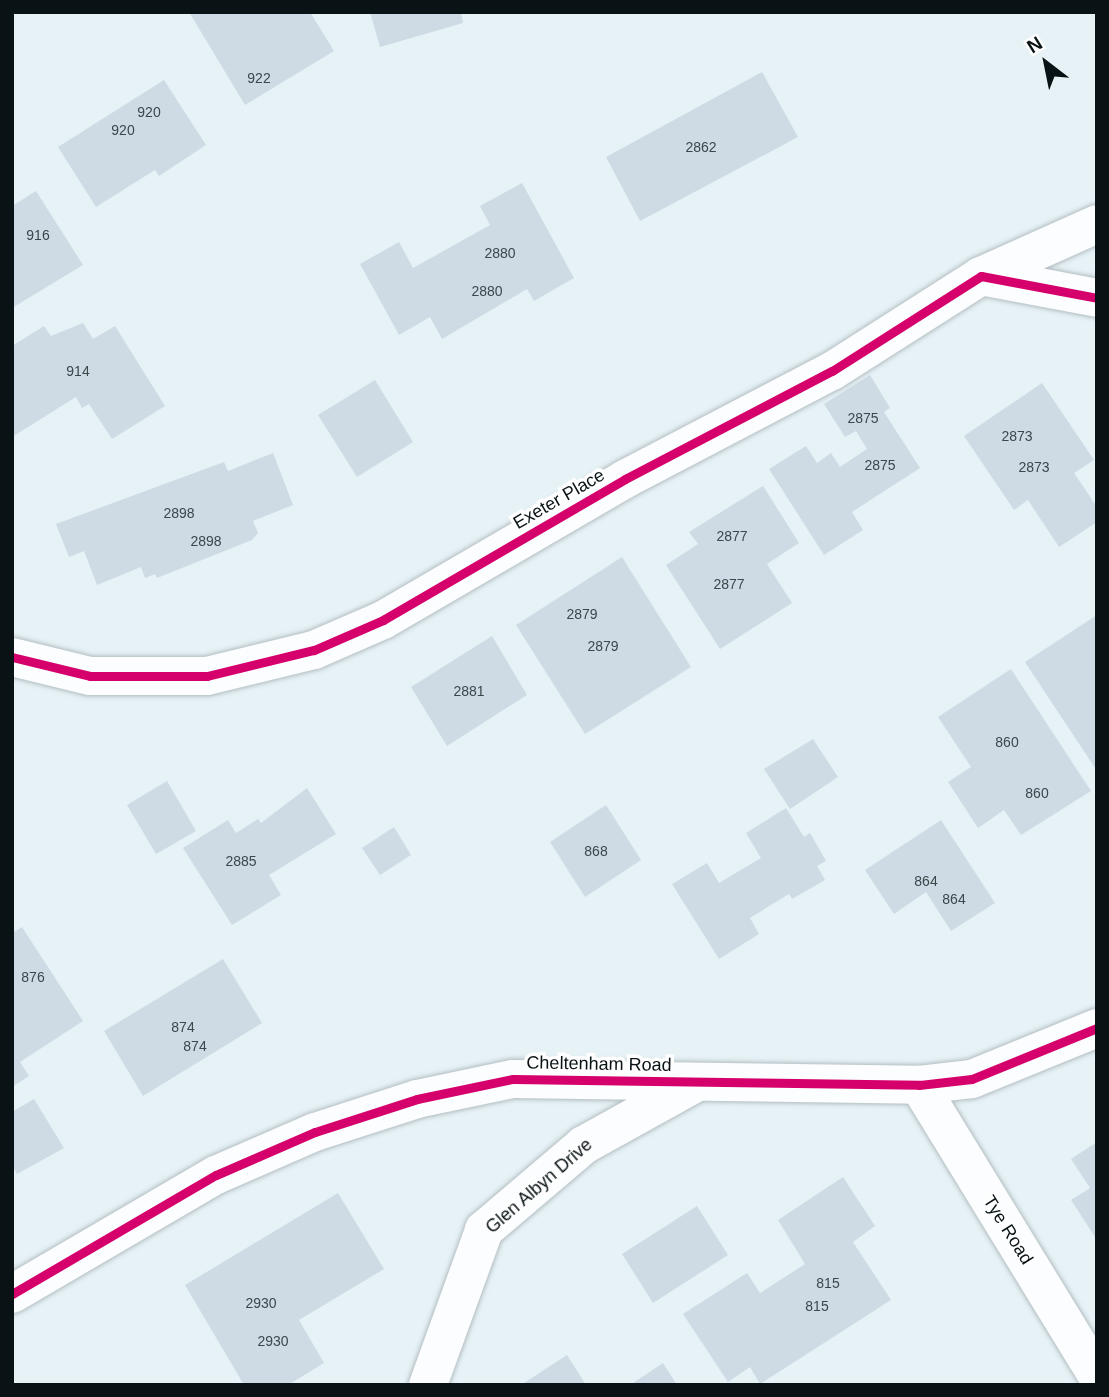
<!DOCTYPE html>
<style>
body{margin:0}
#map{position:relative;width:1109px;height:1397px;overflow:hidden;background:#e6f2f6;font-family:Helvetica,sans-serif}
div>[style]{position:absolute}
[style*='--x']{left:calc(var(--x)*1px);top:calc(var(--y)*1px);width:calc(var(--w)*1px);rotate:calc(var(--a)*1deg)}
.building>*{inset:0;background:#cedbe4}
.roads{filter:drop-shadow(0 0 2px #b4bec2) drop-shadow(0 0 2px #b4bec2)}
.minor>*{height:38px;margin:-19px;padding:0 19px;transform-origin:19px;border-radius:19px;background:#fbfdfe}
.cycleway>*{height:9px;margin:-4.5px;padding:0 4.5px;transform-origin:4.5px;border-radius:4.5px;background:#d6006c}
span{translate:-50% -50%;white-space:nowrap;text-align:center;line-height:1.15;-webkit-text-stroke:7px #fefefe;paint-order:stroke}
.number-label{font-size:14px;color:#3c474c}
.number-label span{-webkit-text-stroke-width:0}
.street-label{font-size:18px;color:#091316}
.frame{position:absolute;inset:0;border:14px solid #091316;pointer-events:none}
.north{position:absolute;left:1011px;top:28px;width:70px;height:70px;-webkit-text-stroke:5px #fefefe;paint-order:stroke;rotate:328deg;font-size:19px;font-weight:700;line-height:28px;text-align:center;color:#091316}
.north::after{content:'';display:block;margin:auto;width:24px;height:32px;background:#091316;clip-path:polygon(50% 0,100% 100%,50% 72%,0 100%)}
</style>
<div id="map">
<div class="building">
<i style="clip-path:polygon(189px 12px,310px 12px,334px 51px,245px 105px)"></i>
<i style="clip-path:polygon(370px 12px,461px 12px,463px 23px,380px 47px)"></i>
<i style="clip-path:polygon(762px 72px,798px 137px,640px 221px,606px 157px)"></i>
<i style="clip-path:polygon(164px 80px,206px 145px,159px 176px,155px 170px,96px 207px,58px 147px)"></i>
<i style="clip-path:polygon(522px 183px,574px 278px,534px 301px,527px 289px,442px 339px,430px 317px,399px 335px,360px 264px,399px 242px,413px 268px,490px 225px,480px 206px)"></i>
<i style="clip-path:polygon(36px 191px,83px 265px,12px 308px,12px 206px)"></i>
<i style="clip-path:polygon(83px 323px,93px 339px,115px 326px,165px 406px,112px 439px,89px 404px,82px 408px,76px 397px,12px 437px,12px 346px,44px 326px,51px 336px)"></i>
<i style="clip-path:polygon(870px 375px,890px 408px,884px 412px,920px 468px,852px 512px,863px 530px,824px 555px,769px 469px,806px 446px,817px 463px,831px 453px,840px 467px,867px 449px,856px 431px,845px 437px,824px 404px)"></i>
<i style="clip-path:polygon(375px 380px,413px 442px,357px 477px,318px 415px)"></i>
<i style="clip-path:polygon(1042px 383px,1094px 460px,1074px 473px,1097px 507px,1097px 522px,1059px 547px,1028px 500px,1014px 510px,964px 436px)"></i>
<i style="clip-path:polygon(273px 453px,293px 505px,253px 521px,258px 533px,252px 540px,157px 578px,155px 574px,145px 578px,141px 567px,97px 585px,84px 551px,69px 557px,56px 524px,224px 462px,228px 471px)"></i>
<i style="clip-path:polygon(763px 486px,799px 543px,767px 564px,792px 603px,720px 649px,666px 565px,698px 544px,689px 532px)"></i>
<i style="clip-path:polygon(622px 557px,691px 667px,585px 734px,516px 625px)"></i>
<i style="clip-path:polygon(1097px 615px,1097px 771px,1025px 662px)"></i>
<i style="clip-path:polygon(492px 636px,527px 695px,447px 746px,411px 687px)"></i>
<i style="clip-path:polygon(1011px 669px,1091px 791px,1021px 835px,1004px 810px,978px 828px,948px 782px,971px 767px,938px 717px)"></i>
<i style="clip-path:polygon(813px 739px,838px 777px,790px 809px,764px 769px)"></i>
<i style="clip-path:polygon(167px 781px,196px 831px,156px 854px,127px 805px)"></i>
<i style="clip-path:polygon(307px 788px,336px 834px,269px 875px,281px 895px,232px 925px,183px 848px,228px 820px,236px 833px,258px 819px,261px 823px)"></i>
<i style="clip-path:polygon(606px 805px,641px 860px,585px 897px,550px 842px)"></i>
<i style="clip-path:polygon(786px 808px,804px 837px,810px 833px,826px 861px,817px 866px,825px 880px,792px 899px,789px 894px,750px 918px,759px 934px,719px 959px,672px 884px,707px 863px,719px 883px,761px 858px,746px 833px)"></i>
<i style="clip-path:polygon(941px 820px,995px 903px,951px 931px,926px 892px,894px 914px,865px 870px)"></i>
<i style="clip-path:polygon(394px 827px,411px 855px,380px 875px,362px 848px)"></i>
<i style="clip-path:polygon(22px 927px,83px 1021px,20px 1062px,29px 1076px,12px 1087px,12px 933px)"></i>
<i style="clip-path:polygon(223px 959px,262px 1023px,143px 1096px,104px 1031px)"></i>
<i style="clip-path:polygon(34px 1099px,64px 1148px,17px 1174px,12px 1165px,12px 1112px)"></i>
<i style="clip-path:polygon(1097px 1142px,1097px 1240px,1071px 1200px,1090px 1188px,1071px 1159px)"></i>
<i style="clip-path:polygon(843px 1177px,875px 1226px,853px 1242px,891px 1300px,760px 1384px,750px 1367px,728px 1382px,683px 1314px,747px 1273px,760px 1293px,805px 1264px,778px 1220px)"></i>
<i style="clip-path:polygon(338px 1193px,384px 1269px,299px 1320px,324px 1363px,288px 1385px,244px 1385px,185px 1285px)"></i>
<i style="clip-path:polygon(697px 1206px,728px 1255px,653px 1303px,622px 1254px)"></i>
<i style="clip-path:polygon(567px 1355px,586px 1385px,521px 1385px)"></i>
<i style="clip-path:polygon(663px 1363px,677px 1385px,630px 1385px)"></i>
</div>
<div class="roads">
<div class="minor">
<i style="--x:981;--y:276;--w:127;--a:-24.1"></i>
<i style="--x:12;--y:657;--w:80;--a:13.7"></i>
<i style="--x:90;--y:676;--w:117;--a:0"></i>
<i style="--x:207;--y:676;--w:110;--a:-13.7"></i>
<i style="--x:314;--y:650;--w:75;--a:-23.5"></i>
<i style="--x:383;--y:620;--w:280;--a:-30.2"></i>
<i style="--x:625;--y:479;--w:233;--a:-27.6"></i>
<i style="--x:832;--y:371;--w:177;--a:-32.5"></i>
<i style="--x:981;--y:276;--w:118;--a:10.7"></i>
<i style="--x:919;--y:1085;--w:340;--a:58.5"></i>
<i style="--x:12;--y:1294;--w:236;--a:-30.3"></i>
<i style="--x:216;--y:1175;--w:108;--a:-23.5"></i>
<i style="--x:315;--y:1132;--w:107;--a:-17.9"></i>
<i style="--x:417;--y:1099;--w:98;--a:-11.8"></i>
<i style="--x:513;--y:1079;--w:406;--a:0.8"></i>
<i style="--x:919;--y:1085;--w:53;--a:-6.5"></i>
<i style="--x:972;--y:1079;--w:135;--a:-22.2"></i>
<i style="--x:428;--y:1385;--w:165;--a:-70.1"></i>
<i style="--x:484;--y:1230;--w:131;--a:-40.4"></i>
<i style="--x:584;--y:1145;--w:126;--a:-29"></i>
</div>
</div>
<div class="cycleway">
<i style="--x:12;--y:657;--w:80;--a:13.7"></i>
<i style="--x:90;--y:676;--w:117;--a:0"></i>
<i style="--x:207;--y:676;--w:110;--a:-13.7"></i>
<i style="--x:314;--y:650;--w:75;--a:-23.5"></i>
<i style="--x:383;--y:620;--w:280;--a:-30.2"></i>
<i style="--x:625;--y:479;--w:233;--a:-27.6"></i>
<i style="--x:832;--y:371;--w:177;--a:-32.5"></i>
<i style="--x:981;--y:276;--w:118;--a:10.7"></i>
<i style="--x:12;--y:1294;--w:236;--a:-30.3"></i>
<i style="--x:216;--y:1175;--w:108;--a:-23.5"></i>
<i style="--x:315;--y:1132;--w:107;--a:-17.9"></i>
<i style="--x:417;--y:1099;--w:98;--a:-11.8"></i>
<i style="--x:513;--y:1079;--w:406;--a:0.8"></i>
<i style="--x:919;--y:1085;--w:53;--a:-6.5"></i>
<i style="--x:972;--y:1079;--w:135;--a:-22.2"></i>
</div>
<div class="number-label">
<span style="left:259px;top:78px">922</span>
<span style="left:149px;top:112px">920</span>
<span style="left:123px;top:130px">920</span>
<span style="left:701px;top:147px">2862</span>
<span style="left:38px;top:235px">916</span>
<span style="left:500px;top:253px">2880</span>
<span style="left:487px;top:291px">2880</span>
<span style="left:78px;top:371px">914</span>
<span style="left:863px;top:418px">2875</span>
<span style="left:1017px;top:436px">2873</span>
<span style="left:880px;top:465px">2875</span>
<span style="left:1034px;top:467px">2873</span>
<span style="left:179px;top:513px">2898</span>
<span style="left:732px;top:536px">2877</span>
<span style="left:206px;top:541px">2898</span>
<span style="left:729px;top:584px">2877</span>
<span style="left:582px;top:614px">2879</span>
<span style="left:603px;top:646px">2879</span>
<span style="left:469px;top:691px">2881</span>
<span style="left:1007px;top:742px">860</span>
<span style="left:1037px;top:793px">860</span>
<span style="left:596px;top:851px">868</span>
<span style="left:241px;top:861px">2885</span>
<span style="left:926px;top:881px">864</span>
<span style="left:954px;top:899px">864</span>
<span style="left:33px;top:977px">876</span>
<span style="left:183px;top:1027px">874</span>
<span style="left:195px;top:1046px">874</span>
<span style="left:828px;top:1283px">815</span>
<span style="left:261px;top:1303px">2930</span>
<span style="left:817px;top:1306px">815</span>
<span style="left:273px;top:1341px">2930</span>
</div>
<div class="street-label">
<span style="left:559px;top:499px;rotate:-30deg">Exeter Place</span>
<span style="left:599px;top:1064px;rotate:1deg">Cheltenham Road</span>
<span style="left:539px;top:1186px;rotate:-41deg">Glen Albyn Drive</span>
<span style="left:1008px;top:1230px;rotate:58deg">Tye Road</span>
</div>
<div class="frame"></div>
<div class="north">N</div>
</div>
